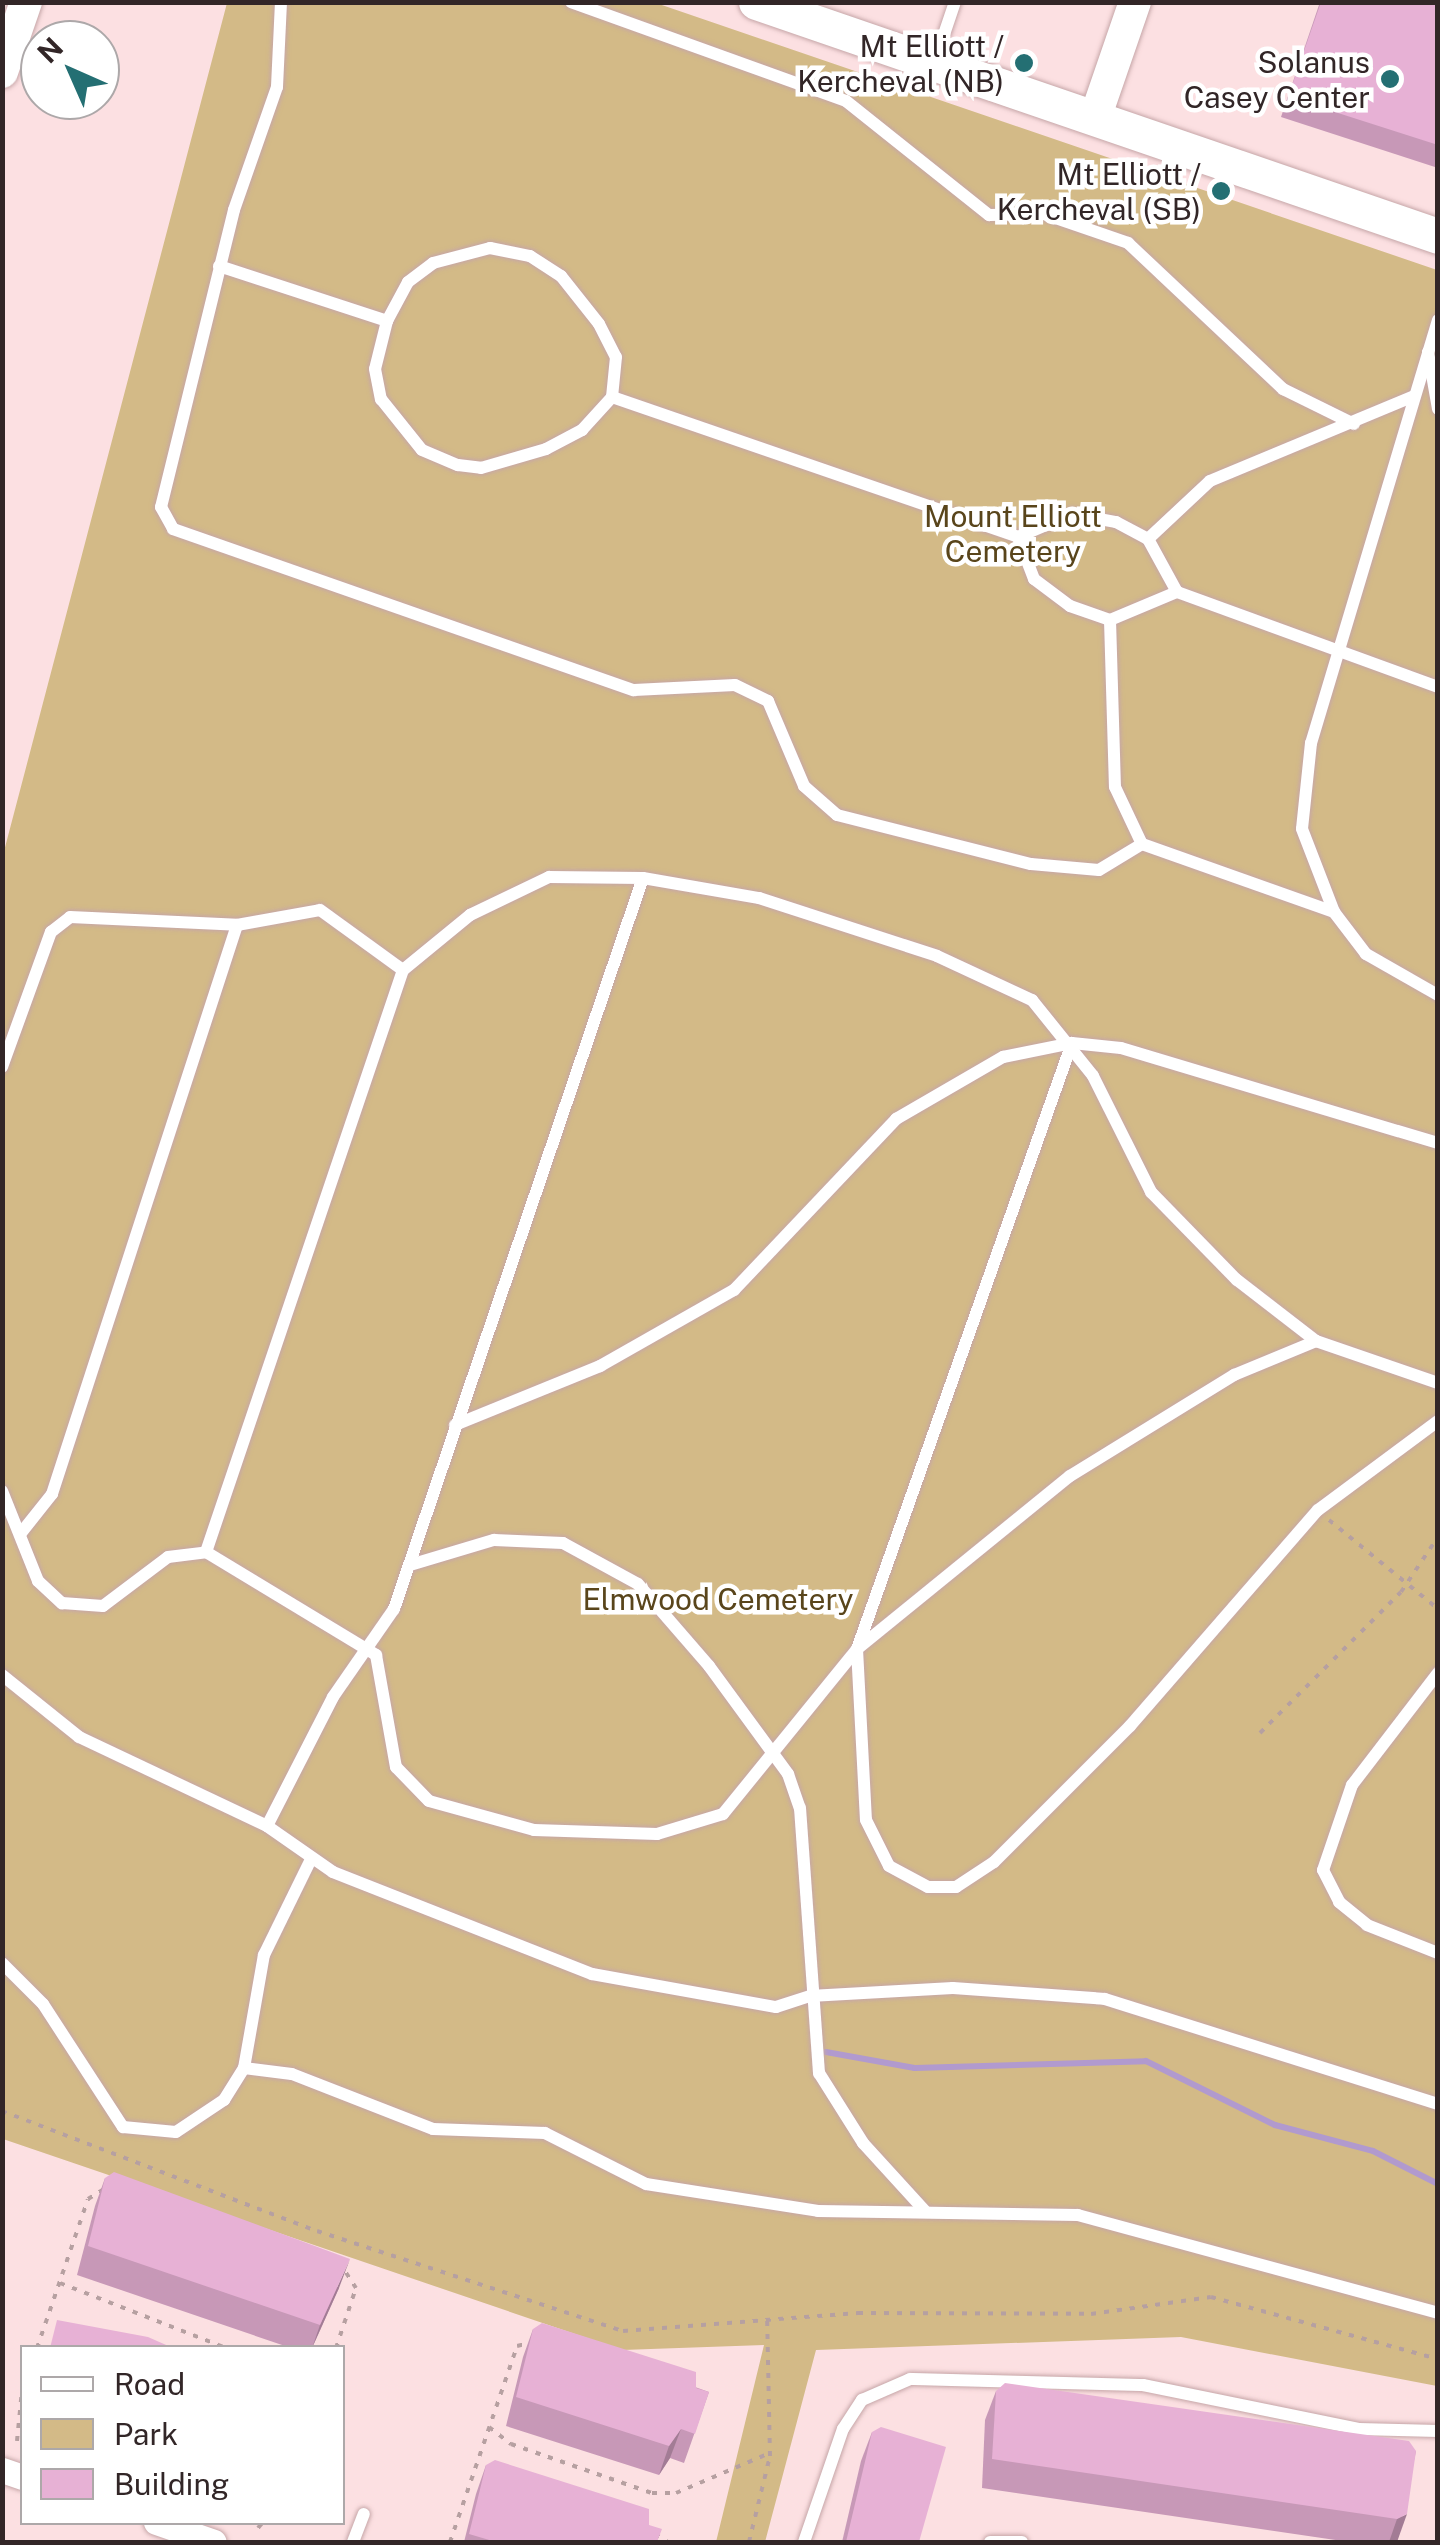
<!DOCTYPE html>
<style>
body{margin:0}
#map{position:relative;width:1440px;height:2545px;overflow:hidden;background:#fce0e2;font-family:"Public Sans",sans-serif}
div>[style]{position:absolute}
[style*='--x']{left:calc(var(--x)*1px);top:calc(var(--y)*1px);width:calc(var(--w)*1px);rotate:calc(var(--a)*1deg)}
.green>*{inset:0;background:#d3ba87}
.stream>*{height:6px;margin:-3px;padding:0 3px;transform-origin:3px;border-radius:3px;background:#b19ace}
.path>*{height:4px;margin-top:-2px;transform-origin:0;background:repeating-linear-gradient(90deg,#b6a0a1 0 5px,transparent 0 13px)}
.roads{filter:drop-shadow(0 0 2px #c6a6a8) drop-shadow(0 0 2px #c6a6a8)}
.service>*{height:12px;margin:-6px;padding:0 6px;transform-origin:6px;border-radius:6px;background:#fff}
.minor>*{height:25px;margin:-12.5px;padding:0 12.5px;transform-origin:12.5px;border-radius:12.5px;background:#fff}
.tertiary>*{height:32px;margin:-16px;padding:0 16px;transform-origin:16px;border-radius:16px;background:#fff}
.secondary>*{height:35px;margin:-17.5px;padding:0 17.5px;transform-origin:17.5px;border-radius:17.5px;background:#fff}
.wall>*{inset:0;background:#c798b7}
.shaded-wall>*{inset:0;background:#a27c95}
.building>*{inset:0;background:#e7b1d5}
.dots>*{width:28px;height:28px;translate:-50% -50%;box-sizing:border-box;border:5px solid #fff;border-radius:50%}
span{translate:-50% -50%;white-space:nowrap;text-align:center;line-height:1.15;-webkit-text-stroke:9px #fff;paint-order:stroke}
.poi-label{font-size:30px;color:#322627}
.right{translate:-100% -50%;text-align:right}
.park-label{font-size:30px;color:#59451b}
.frame{position:absolute;inset:0;border:5px solid #322627;pointer-events:none}
.legend{position:absolute;left:20px;top:2345px;width:325px;height:180px;box-sizing:border-box;background:#fff;border:2px solid #ada8a9;margin:0;padding:12px 18px;list-style:none;font-size:30px;color:#322627}
.legend li{display:flex;align-items:center;gap:20px;height:50px}
.legend b{width:50px;border:2px solid #ada8a9}
.north{position:absolute;left:20px;top:20px;width:100px;height:100px;box-sizing:border-box;background:#fff;border:2px solid #ada8a9;border-radius:50%;rotate:315deg;font-size:28px;font-weight:700;line-height:40px;text-align:center;color:#322627}
.north::after{content:'';display:block;margin:auto;width:35px;height:45px;background:#246f73;clip-path:polygon(50% 0,100% 100%,50% 72%,0 100%)}
</style>
<div id="map">
<div class="green">
<i style="clip-path:polygon(227px 3px,656px 3px,1437px 270px,1437px 2386px,1181px 2337px,816px 2350px,765px 2542px,716px 2542px,764px 2345px,622px 2350px,3px 2139px,3px 855px)"></i>
</div>
<div class="stream">
<i style="--x:826;--y:2052;--w:90;--a:10.2"></i>
<i style="--x:915;--y:2068;--w:231;--a:-1.7"></i>
<i style="--x:1146;--y:2061;--w:144;--a:26.4"></i>
<i style="--x:1275;--y:2125;--w:101;--a:14.9"></i>
<i style="--x:1373;--y:2151;--w:73;--a:26.9"></i>
</div>
<div class="path">
<i style="--x:1329;--y:1520;--w:141;--a:39.2"></i>
<i style="--x:1260;--y:1733;--w:199;--a:-45"></i>
<i style="--x:1401;--y:1592;--w:66;--a:-56.1"></i>
<i style="--x:2;--y:2111;--w:337;--a:20.9"></i>
<i style="--x:317;--y:2231;--w:322;--a:18.1"></i>
<i style="--x:623;--y:2331;--w:236;--a:-4.4"></i>
<i style="--x:858;--y:2313;--w:233;--a:0.2"></i>
<i style="--x:1091;--y:2314;--w:121;--a:-8.1"></i>
<i style="--x:1211;--y:2297;--w:235;--a:15.3"></i>
<i style="--x:60;--y:2283;--w:178;--a:21.4"></i>
<i style="--x:37;--y:2348;--w:157;--a:-71.1"></i>
<i style="--x:88;--y:2199;--w:19;--a:-32"></i>
<i style="--x:336;--y:2348;--w:63;--a:-71.6"></i>
<i style="--x:356;--y:2288;--w:20;--a:-123"></i>
<i style="--x:489;--y:2427;--w:28;--a:38"></i>
<i style="--x:511;--y:2444;--w:149;--a:19.2"></i>
<i style="--x:652;--y:2493;--w:24;--a:0"></i>
<i style="--x:676;--y:2493;--w:102;--a:-23.1"></i>
<i style="--x:17;--y:2441;--w:51;--a:-84.4"></i>
<i style="--x:258;--y:2528;--w:8;--a:-50"></i>
<i style="--x:655;--y:2534;--w:15;--a:32"></i>
<i style="--x:450;--y:2542;--w:207;--a:-71.1"></i>
<i style="--x:517;--y:2346;--w:12;--a:-14"></i>
<i style="--x:749;--y:2542;--w:89;--a:-76.3"></i>
<i style="--x:770;--y:2456;--w:138;--a:-91.2"></i>
</div>
<div class="roads">
<div class="service">
<i style="--x:281;--y:2;--w:85;--a:92.7"></i>
<i style="--x:277;--y:87;--w:130;--a:109.3"></i>
<i style="--x:234;--y:210;--w:306;--a:103.8"></i>
<i style="--x:161;--y:507;--w:25;--a:61"></i>
<i style="--x:173;--y:529;--w:488;--a:19.3"></i>
<i style="--x:634;--y:690;--w:101;--a:-2.8"></i>
<i style="--x:735;--y:685;--w:37;--a:26"></i>
<i style="--x:768;--y:701;--w:92;--a:67"></i>
<i style="--x:804;--y:786;--w:44;--a:41.3"></i>
<i style="--x:837;--y:815;--w:200;--a:14.2"></i>
<i style="--x:1031;--y:864;--w:68;--a:5"></i>
<i style="--x:1099;--y:870;--w:50;--a:-31.2"></i>
<i style="--x:1142;--y:844;--w:204;--a:19.5"></i>
<i style="--x:571;--y:2;--w:292;--a:19.8"></i>
<i style="--x:846;--y:101;--w:183;--a:38.6"></i>
<i style="--x:989;--y:215;--w:55;--a:-1"></i>
<i style="--x:1044;--y:214;--w:89;--a:19"></i>
<i style="--x:1128;--y:243;--w:213;--a:43.3"></i>
<i style="--x:1283;--y:389;--w:79;--a:26.2"></i>
<i style="--x:1436;--y:2;--w:2;--a:27"></i>
<i style="--x:935;--y:61;--w:62;--a:-71.3"></i>
<i style="--x:219;--y:266;--w:177;--a:18.1"></i>
<i style="--x:387;--y:321;--w:49;--a:104"></i>
<i style="--x:375;--y:369;--w:31;--a:79"></i>
<i style="--x:381;--y:399;--w:65;--a:51.2"></i>
<i style="--x:422;--y:450;--w:39;--a:23"></i>
<i style="--x:458;--y:465;--w:23;--a:7"></i>
<i style="--x:481;--y:468;--w:68;--a:-16.3"></i>
<i style="--x:546;--y:449;--w:41;--a:-27.8"></i>
<i style="--x:582;--y:430;--w:45;--a:-47.7"></i>
<i style="--x:612;--y:397;--w:429;--a:19"></i>
<i style="--x:1018;--y:537;--w:45;--a:69.1"></i>
<i style="--x:1034;--y:579;--w:45;--a:36.9"></i>
<i style="--x:1070;--y:606;--w:42;--a:19.3"></i>
<i style="--x:1110;--y:620;--w:73;--a:-22.7"></i>
<i style="--x:1177;--y:592;--w:278;--a:20"></i>
<i style="--x:1438;--y:320;--w:442;--a:106.7"></i>
<i style="--x:1311;--y:743;--w:86;--a:96"></i>
<i style="--x:1302;--y:829;--w:89;--a:68.9"></i>
<i style="--x:1334;--y:912;--w:53;--a:52.7"></i>
<i style="--x:1366;--y:954;--w:83;--a:29.7"></i>
<i style="--x:387;--y:321;--w:44;--a:-61.7"></i>
<i style="--x:408;--y:282;--w:31;--a:-37"></i>
<i style="--x:433;--y:263;--w:59;--a:-14.7"></i>
<i style="--x:490;--y:248;--w:41;--a:11.3"></i>
<i style="--x:530;--y:256;--w:37;--a:33"></i>
<i style="--x:561;--y:276;--w:61;--a:51.6"></i>
<i style="--x:599;--y:324;--w:37;--a:63"></i>
<i style="--x:616;--y:357;--w:40;--a:95.7"></i>
<i style="--x:1428;--y:352;--w:58;--a:80"></i>
<i style="--x:1018;--y:537;--w:59;--a:-23.1"></i>
<i style="--x:1072;--y:514;--w:45;--a:10.3"></i>
<i style="--x:1116;--y:522;--w:36;--a:28"></i>
<i style="--x:1148;--y:539;--w:60;--a:61.3"></i>
<i style="--x:1148;--y:539;--w:85;--a:-43.1"></i>
<i style="--x:1210;--y:481;--w:221;--a:-22.6"></i>
<i style="--x:1110;--y:620;--w:167;--a:88.3"></i>
<i style="--x:1115;--y:787;--w:63;--a:64.7"></i>
<i style="--x:1072;--y:1043;--w:643;--a:109.53"></i>
<i style="--x:857;--y:1649;--w:171;--a:87"></i>
<i style="--x:866;--y:1820;--w:51;--a:63.4"></i>
<i style="--x:889;--y:1866;--w:44;--a:28.3"></i>
<i style="--x:928;--y:1887;--w:28;--a:0"></i>
<i style="--x:956;--y:1887;--w:45;--a:-33.3"></i>
<i style="--x:994;--y:1862;--w:192;--a:-45"></i>
<i style="--x:1130;--y:1726;--w:286;--a:-49"></i>
<i style="--x:1318;--y:1510;--w:149;--a:-36.6"></i>
<i style="--x:2;--y:1067;--w:144;--a:-70.1"></i>
<i style="--x:51;--y:932;--w:24;--a:-38"></i>
<i style="--x:70;--y:917;--w:167;--a:2.7"></i>
<i style="--x:237;--y:925;--w:84;--a:-10.2"></i>
<i style="--x:320;--y:910;--w:102;--a:35.9"></i>
<i style="--x:455;--y:1425;--w:157;--a:-22.1"></i>
<i style="--x:600;--y:1366;--w:154;--a:-29.6"></i>
<i style="--x:734;--y:1290;--w:236;--a:-46.5"></i>
<i style="--x:896;--y:1119;--w:124;--a:-30.1"></i>
<i style="--x:1003;--y:1057;--w:70;--a:-11.5"></i>
<i style="--x:1072;--y:1043;--w:49;--a:5.8"></i>
<i style="--x:1121;--y:1048;--w:331;--a:16.7"></i>
<i style="--x:2;--y:1491;--w:97;--a:68.2"></i>
<i style="--x:38;--y:1581;--w:33;--a:43"></i>
<i style="--x:62;--y:1603;--w:41;--a:4.2"></i>
<i style="--x:103;--y:1606;--w:81;--a:-37"></i>
<i style="--x:168;--y:1557;--w:38;--a:-7"></i>
<i style="--x:206;--y:1552;--w:199;--a:31.2"></i>
<i style="--x:376;--y:1655;--w:114;--a:79.9"></i>
<i style="--x:396;--y:1767;--w:47;--a:45.9"></i>
<i style="--x:429;--y:1801;--w:109;--a:15.4"></i>
<i style="--x:534;--y:1830;--w:123;--a:1.9"></i>
<i style="--x:657;--y:1834;--w:69;--a:-16.9"></i>
<i style="--x:723;--y:1814;--w:213;--a:-50.9"></i>
<i style="--x:857;--y:1649;--w:274;--a:-39.1"></i>
<i style="--x:1070;--y:1476;--w:193;--a:-31.6"></i>
<i style="--x:1234;--y:1375;--w:89;--a:-22.5"></i>
<i style="--x:1316;--y:1341;--w:129;--a:19"></i>
<i style="--x:21;--y:1533;--w:50;--a:-51.5"></i>
<i style="--x:52;--y:1494;--w:598;--a:-71.99"></i>
<i style="--x:206;--y:1552;--w:614;--a:-71.3"></i>
<i style="--x:403;--y:970;--w:87;--a:-39.4"></i>
<i style="--x:470;--y:915;--w:88;--a:-25.7"></i>
<i style="--x:549;--y:877;--w:94;--a:0.6"></i>
<i style="--x:643;--y:878;--w:118;--a:9.8"></i>
<i style="--x:759;--y:898;--w:187;--a:18"></i>
<i style="--x:937;--y:956;--w:105;--a:24.9"></i>
<i style="--x:1032;--y:1000;--w:97;--a:51.2"></i>
<i style="--x:1093;--y:1076;--w:130;--a:63.4"></i>
<i style="--x:1151;--y:1192;--w:123;--a:45.7"></i>
<i style="--x:1237;--y:1280;--w:100;--a:37.7"></i>
<i style="--x:410;--y:1565;--w:88;--a:-16.6"></i>
<i style="--x:494;--y:1540;--w:69;--a:2.5"></i>
<i style="--x:563;--y:1543;--w:85;--a:28.7"></i>
<i style="--x:638;--y:1584;--w:108;--a:49.1"></i>
<i style="--x:709;--y:1666;--w:134;--a:53.8"></i>
<i style="--x:788;--y:1774;--w:36;--a:71"></i>
<i style="--x:800;--y:1808;--w:266;--a:85.9"></i>
<i style="--x:819;--y:2073;--w:83;--a:57.8"></i>
<i style="--x:863;--y:2143;--w:92;--a:47.6"></i>
<i style="--x:1438;--y:1673;--w:141;--a:127.5"></i>
<i style="--x:1352;--y:1785;--w:90;--a:108.8"></i>
<i style="--x:1323;--y:1870;--w:36;--a:63"></i>
<i style="--x:1339;--y:1902;--w:36;--a:39"></i>
<i style="--x:1367;--y:1925;--w:76;--a:21.5"></i>
<i style="--x:2;--y:1675;--w:99;--a:38.8"></i>
<i style="--x:79;--y:1737;--w:208;--a:25.3"></i>
<i style="--x:267;--y:1826;--w:80;--a:34.9"></i>
<i style="--x:333;--y:1872;--w:278;--a:21.5"></i>
<i style="--x:592;--y:1974;--w:187;--a:10.2"></i>
<i style="--x:776;--y:2007;--w:36;--a:-18"></i>
<i style="--x:810;--y:1996;--w:143;--a:-3.2"></i>
<i style="--x:953;--y:1988;--w:152;--a:4.1"></i>
<i style="--x:1105;--y:1999;--w:349;--a:17.5"></i>
<i style="--x:267;--y:1826;--w:145;--a:-62.9"></i>
<i style="--x:333;--y:1697;--w:107;--a:-55.3"></i>
<i style="--x:394;--y:1609;--w:772;--a:-71.19"></i>
<i style="--x:2;--y:1963;--w:58;--a:45"></i>
<i style="--x:43;--y:2004;--w:147;--a:57"></i>
<i style="--x:123;--y:2127;--w:53;--a:5.4"></i>
<i style="--x:176;--y:2132;--w:58;--a:-33.7"></i>
<i style="--x:224;--y:2100;--w:38;--a:-58"></i>
<i style="--x:244;--y:2068;--w:115;--a:-80"></i>
<i style="--x:264;--y:1955;--w:107;--a:-63.9"></i>
<i style="--x:244;--y:2068;--w:48;--a:7.1"></i>
<i style="--x:292;--y:2074;--w:151;--a:21.3"></i>
<i style="--x:433;--y:2129;--w:112;--a:2"></i>
<i style="--x:545;--y:2133;--w:113;--a:26.8"></i>
<i style="--x:646;--y:2184;--w:174;--a:8.9"></i>
<i style="--x:818;--y:2211;--w:260;--a:0.9"></i>
<i style="--x:1078;--y:2215;--w:373;--a:15.2"></i>
<i style="--x:353;--y:2542;--w:30;--a:-69"></i>
<i style="--x:804;--y:2542;--w:120;--a:-71"></i>
<i style="--x:843;--y:2429;--w:35;--a:-57"></i>
<i style="--x:862;--y:2400;--w:52;--a:-23.6"></i>
<i style="--x:910;--y:2379;--w:233;--a:1.5"></i>
<i style="--x:1143;--y:2385;--w:220;--a:11.5"></i>
<i style="--x:1359;--y:2429;--w:79;--a:1.5"></i>
<i style="--x:990;--y:2542;--w:32;--a:0"></i>
</div>
<div class="minor">
<i style="--x:2;--y:2470;--w:21;--a:19"></i>
<i style="--x:156;--y:2522;--w:61;--a:19"></i>
</div>
<div class="tertiary">
<i style="--x:2;--y:72;--w:74;--a:-71.1"></i>
<i style="--x:1095;--y:118;--w:123;--a:-71"></i>
</div>
<div class="secondary">
<i style="--x:756;--y:2;--w:721;--a:18.94"></i>
</div>
</div>
<div class="wall">
<i style="clip-path:polygon(1320px 2px,1438px 6px,1438px 168px,1281px 117px)"></i>
<i style="clip-path:polygon(105px 2178px,339px 2288px,312px 2348px,291px 2348px,77px 2275px,95px 2206px)"></i>
<i style="clip-path:polygon(533px 2329px,709px 2392px,684px 2463px,670px 2458px,659px 2475px,506px 2426px,523px 2357px)"></i>
<i style="clip-path:polygon(996px 2391px,1416px 2451px,1397px 2542px,1349px 2542px,982px 2488px,985px 2420px)"></i>
<i style="clip-path:polygon(872px 2432px,919px 2542px,842px 2542px,861px 2461px)"></i>
<i style="clip-path:polygon(486px 2465px,649px 2525px,657px 2542px,464px 2542px,476px 2494px)"></i>
</div>
<div class="shaded-wall">
<i style="clip-path:polygon(350px 2259px,339px 2288px,312px 2348px,320px 2325px)"></i>
<i style="clip-path:polygon(681px 2429px,670px 2458px,659px 2475px,669px 2446px)"></i>
<i style="clip-path:polygon(1407px 2514px,1397px 2542px,1389px 2542px,1397px 2519px)"></i>
</div>
<div class="building">
<i style="clip-path:polygon(1321px 2px,1427px 2px,1438px 6px,1438px 145px,1288px 97px)"></i>
<i style="clip-path:polygon(114px 2172px,350px 2259px,320px 2325px,88px 2246px,105px 2178px)"></i>
<i style="clip-path:polygon(57px 2320px,148px 2337px,173px 2348px,50px 2348px)"></i>
<i style="clip-path:polygon(542px 2323px,696px 2372px,696px 2388px,709px 2392px,695px 2434px,681px 2429px,669px 2446px,516px 2397px,533px 2329px)"></i>
<i style="clip-path:polygon(1005px 2383px,1409px 2441px,1416px 2451px,1407px 2514px,1397px 2519px,992px 2459px,996px 2391px)"></i>
<i style="clip-path:polygon(881px 2427px,946px 2447px,919px 2542px,846px 2542px,872px 2432px)"></i>
<i style="clip-path:polygon(495px 2460px,649px 2509px,649px 2525px,662px 2529px,657px 2542px,496px 2542px,469px 2534px,486px 2465px)"></i>
</div>
<div class="dots">
<i style="left:1024px;top:63px;background:#246f73"></i>
<i style="left:1390px;top:79px;background:#246f73"></i>
<i style="left:1221px;top:191px;background:#246f73"></i>
</div>
<div class="poi-label">
<span class="right" style="left:1004px;top:63px">Mt Elliott /<br>Kercheval (NB)</span>
<span class="right" style="left:1370px;top:79px">Solanus<br>Casey Center</span>
<span class="right" style="left:1201px;top:191px">Mt Elliott /<br>Kercheval (SB)</span>
</div>
<div class="park-label">
<span style="left:1013px;top:533px">Mount Elliott<br>Cemetery</span>
<span style="left:718px;top:1599px">Elmwood Cemetery</span>
</div>
<div class="frame"></div>
<ul class="legend">
<li><b style="height:12px;background:#fff"></b>Road</li>
<li><b style="height:28px;background:#d3ba87"></b>Park</li>
<li><b style="height:28px;background:#e7b1d5"></b>Building</li>
</ul>
<div class="north">N</div>
</div>
